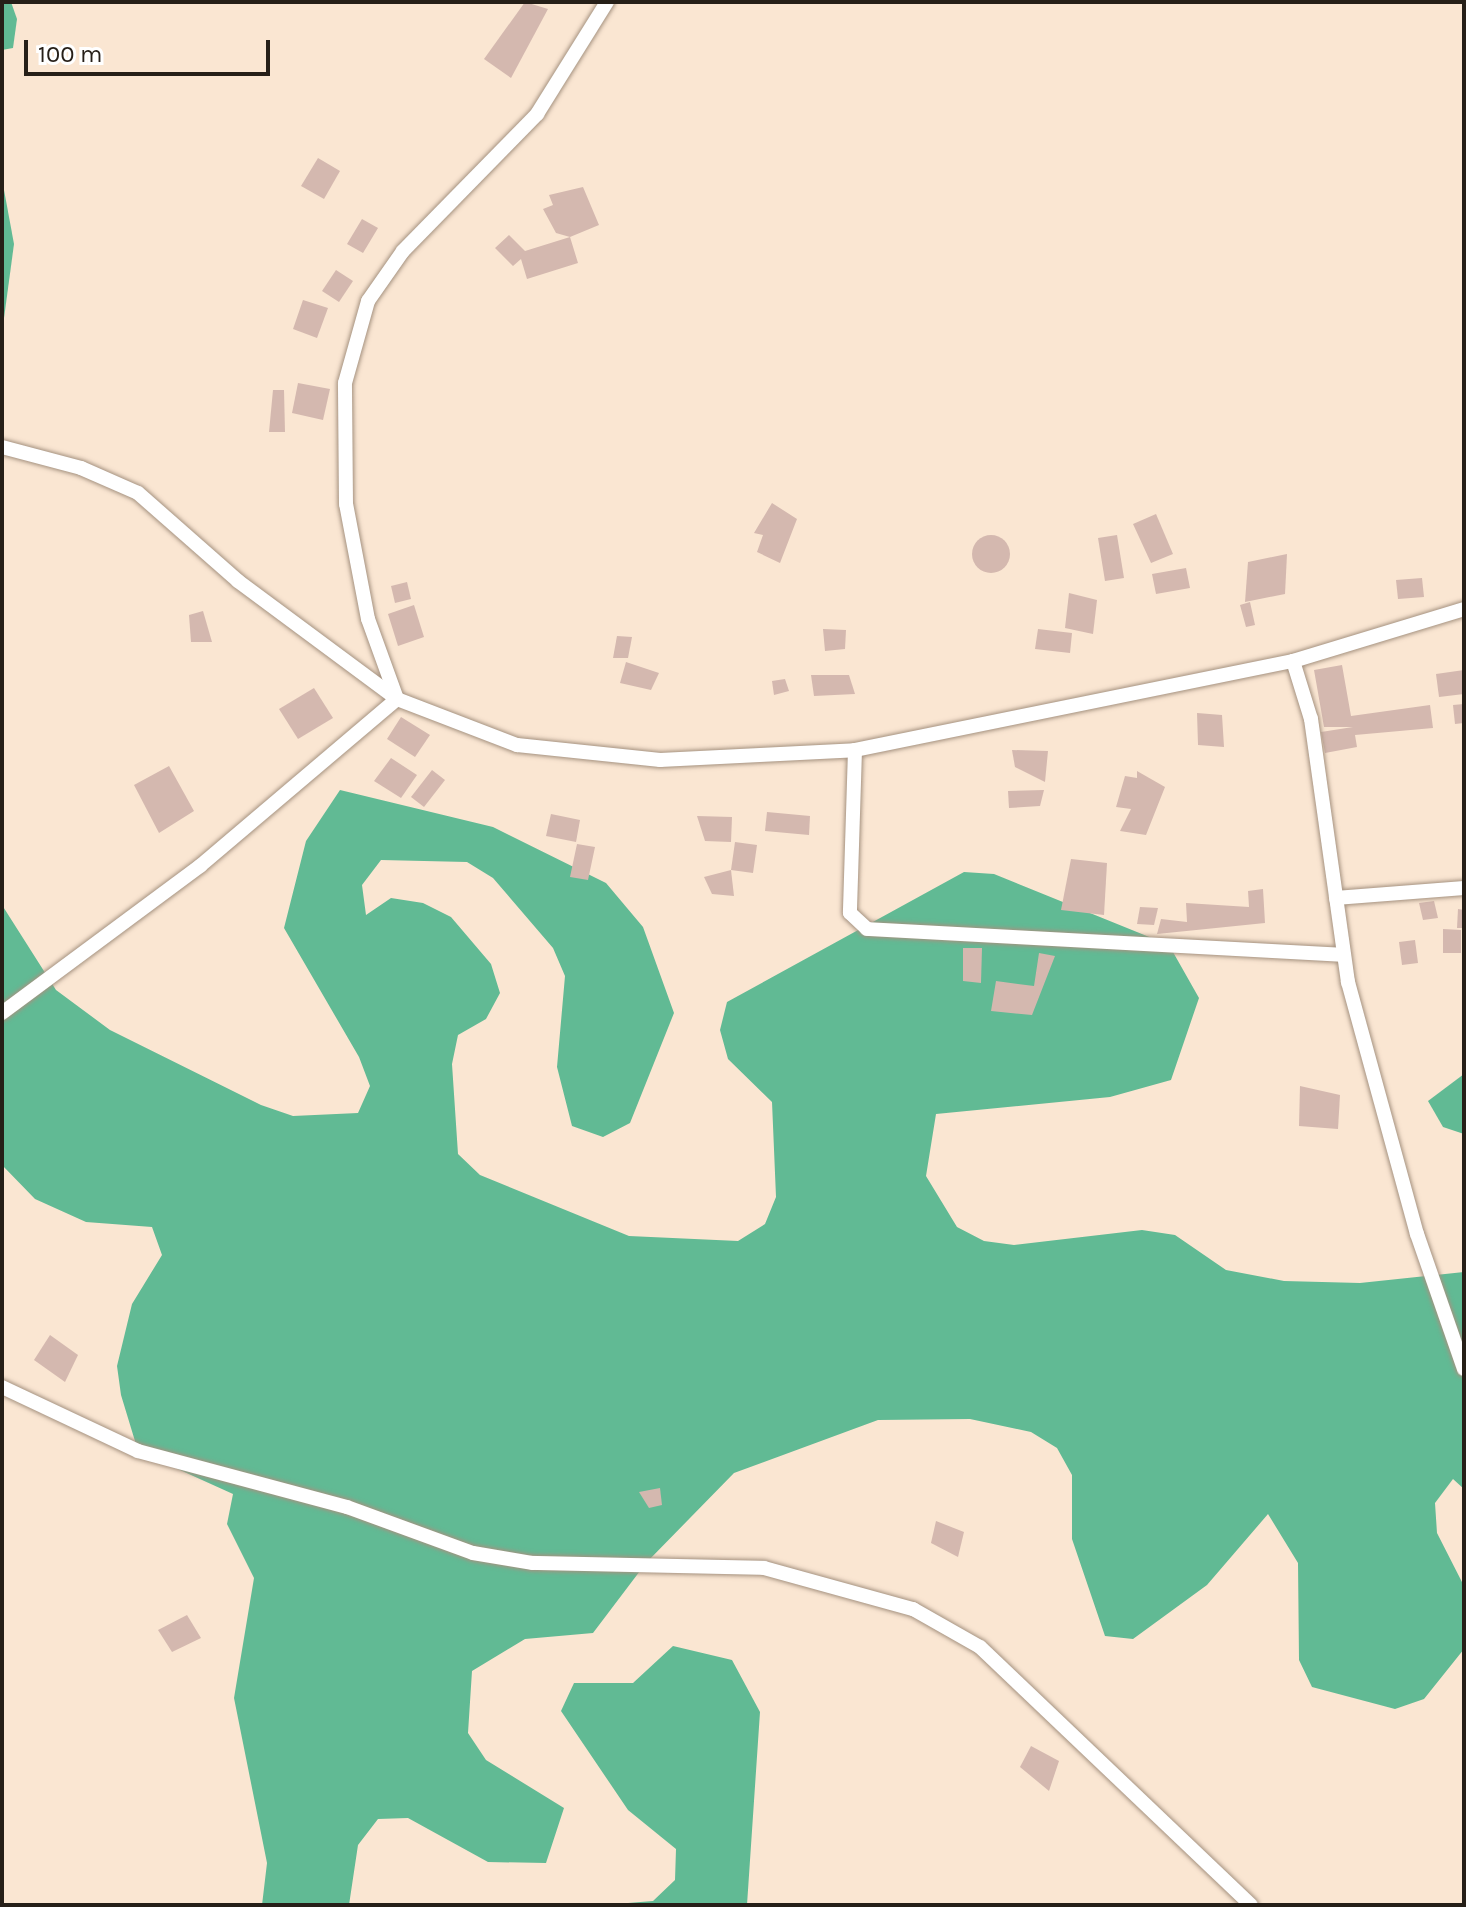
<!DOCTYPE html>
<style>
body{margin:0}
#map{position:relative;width:1466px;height:1907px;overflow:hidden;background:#fae6d2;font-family:Karla,sans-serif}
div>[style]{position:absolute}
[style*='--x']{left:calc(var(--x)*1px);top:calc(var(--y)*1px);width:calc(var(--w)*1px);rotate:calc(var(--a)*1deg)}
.forest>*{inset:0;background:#61ba94}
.building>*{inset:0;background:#d4b8af}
.round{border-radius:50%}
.roads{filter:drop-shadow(0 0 2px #a59280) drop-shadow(0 0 2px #a59280)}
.street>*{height:14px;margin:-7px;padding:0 7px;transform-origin:7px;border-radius:7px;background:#fff}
span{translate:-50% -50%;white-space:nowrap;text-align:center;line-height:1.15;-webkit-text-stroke:7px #fff;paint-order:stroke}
.frame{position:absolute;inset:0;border:4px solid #261f18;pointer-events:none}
.scale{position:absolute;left:24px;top:40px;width:246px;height:36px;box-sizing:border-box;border:4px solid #261f18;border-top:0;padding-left:10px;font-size:24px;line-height:28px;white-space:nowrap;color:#261f18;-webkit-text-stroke:6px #fff;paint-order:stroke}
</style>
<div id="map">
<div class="forest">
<i style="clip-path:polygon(2px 2px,11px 2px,17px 19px,13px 48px,2px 50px)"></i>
<i style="clip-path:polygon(2px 179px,14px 244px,2px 333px)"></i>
<i style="clip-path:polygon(340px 790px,493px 827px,606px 883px,643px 927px,674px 1013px,630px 1123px,603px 1137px,572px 1126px,557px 1067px,565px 976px,553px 948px,493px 878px,467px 862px,381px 860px,362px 885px,366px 915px,391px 898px,423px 903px,451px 917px,491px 964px,500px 993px,486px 1019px,458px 1035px,452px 1064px,458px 1154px,480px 1175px,629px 1236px,738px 1241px,765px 1224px,776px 1197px,772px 1102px,728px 1059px,720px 1030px,727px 1002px,964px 872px,994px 874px,1169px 945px,1199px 998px,1171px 1080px,1110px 1097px,936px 1114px,926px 1176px,957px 1227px,984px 1241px,1014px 1245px,1142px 1230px,1175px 1235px,1226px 1270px,1284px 1281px,1360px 1283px,1464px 1272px,1464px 1489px,1453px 1479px,1435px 1503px,1437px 1533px,1464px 1586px,1464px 1649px,1424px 1699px,1395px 1709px,1312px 1687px,1299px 1660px,1298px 1563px,1268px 1514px,1207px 1585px,1133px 1639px,1105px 1636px,1072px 1539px,1072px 1475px,1057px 1448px,1031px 1432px,970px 1419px,878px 1420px,734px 1473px,646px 1563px,593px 1633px,525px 1639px,472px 1671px,468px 1733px,486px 1760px,564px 1808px,546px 1863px,488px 1862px,408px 1818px,378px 1819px,358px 1845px,349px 1905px,262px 1905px,267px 1863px,234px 1698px,254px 1578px,227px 1524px,233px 1494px,138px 1451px,121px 1395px,117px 1366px,132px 1304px,162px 1255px,152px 1227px,86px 1222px,35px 1199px,2px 1165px,2px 905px,56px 990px,110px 1030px,261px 1105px,293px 1116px,358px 1113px,370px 1086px,359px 1057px,284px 928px,306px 841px)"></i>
<i style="clip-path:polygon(1464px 1074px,1464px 1134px,1443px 1127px,1428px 1101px)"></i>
<i style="clip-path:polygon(673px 1646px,732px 1660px,760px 1712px,747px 1905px,603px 1905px,653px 1901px,675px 1880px,676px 1849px,628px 1810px,561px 1711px,574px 1683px,633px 1683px)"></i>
</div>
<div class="building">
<i style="clip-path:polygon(525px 2px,548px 9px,511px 78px,484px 59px)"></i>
<i style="clip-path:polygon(318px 158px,340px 171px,324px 199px,301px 186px)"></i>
<i style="clip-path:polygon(583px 187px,599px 225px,570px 237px,556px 233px,543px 209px,553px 205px,549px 195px)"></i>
<i style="clip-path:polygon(362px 219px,378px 228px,363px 253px,347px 244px)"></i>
<i style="clip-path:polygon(509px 235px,525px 251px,570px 237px,578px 263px,527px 279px,521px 259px,513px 266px,495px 248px)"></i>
<i style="clip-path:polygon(336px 270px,353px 281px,339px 302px,322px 291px)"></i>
<i style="clip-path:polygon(303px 300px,328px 308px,317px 338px,293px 329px)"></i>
<i style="clip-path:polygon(298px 383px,330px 389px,323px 420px,292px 413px)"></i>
<i style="clip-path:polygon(273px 390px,284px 390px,285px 432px,269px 432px)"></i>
<i style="clip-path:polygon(772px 503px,797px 519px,780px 563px,757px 552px,763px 535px,754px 533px)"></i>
<i style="clip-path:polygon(1156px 514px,1173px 554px,1151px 563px,1133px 524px)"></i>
<i class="round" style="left:972px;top:535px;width:38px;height:38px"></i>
<i style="clip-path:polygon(1117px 535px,1124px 578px,1105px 581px,1098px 538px)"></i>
<i style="clip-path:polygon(1287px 554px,1285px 594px,1245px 602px,1248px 562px)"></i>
<i style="clip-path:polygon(1186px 568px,1190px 588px,1156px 594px,1152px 574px)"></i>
<i style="clip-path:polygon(1422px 578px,1424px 597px,1398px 599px,1396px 580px)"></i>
<i style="clip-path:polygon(407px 582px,411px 599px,395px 603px,391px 586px)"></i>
<i style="clip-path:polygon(1069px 593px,1097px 600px,1093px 634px,1065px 628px)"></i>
<i style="clip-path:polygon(1250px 602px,1255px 625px,1246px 627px,1240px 605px)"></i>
<i style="clip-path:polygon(414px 605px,424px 637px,398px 646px,388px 614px)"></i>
<i style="clip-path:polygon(203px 611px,212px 642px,191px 642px,189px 615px)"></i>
<i style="clip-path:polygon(823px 629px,846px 630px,845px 649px,825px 651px)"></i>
<i style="clip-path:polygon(1038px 629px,1072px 633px,1070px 653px,1035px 649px)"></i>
<i style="clip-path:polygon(617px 636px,632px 637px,628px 658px,613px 658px)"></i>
<i style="clip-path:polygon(626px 662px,659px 673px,651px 690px,620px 683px)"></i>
<i style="clip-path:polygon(1342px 665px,1351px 716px,1430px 705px,1433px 728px,1355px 735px,1357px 747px,1325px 753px,1321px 732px,1353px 727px,1324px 727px,1314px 670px)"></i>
<i style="clip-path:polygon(1464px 670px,1464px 694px,1439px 697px,1436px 674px)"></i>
<i style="clip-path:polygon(811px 675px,849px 675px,855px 694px,814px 696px)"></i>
<i style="clip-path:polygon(785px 679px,789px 691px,774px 695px,772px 681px)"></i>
<i style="clip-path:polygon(314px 688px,333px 718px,298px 739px,279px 709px)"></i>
<i style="clip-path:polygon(1464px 704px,1464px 723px,1455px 724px,1453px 705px)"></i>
<i style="clip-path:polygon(1197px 713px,1222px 715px,1224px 747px,1198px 745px)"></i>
<i style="clip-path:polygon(401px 717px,430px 735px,415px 757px,387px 739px)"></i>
<i style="clip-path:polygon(1012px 750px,1048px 751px,1045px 782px,1015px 767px)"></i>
<i style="clip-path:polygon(391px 758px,417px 775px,401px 798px,374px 781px)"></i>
<i style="clip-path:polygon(169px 766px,194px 811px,159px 833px,134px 785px)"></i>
<i style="clip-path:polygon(432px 770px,445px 780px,424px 807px,411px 797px)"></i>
<i style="clip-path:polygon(1137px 771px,1165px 787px,1146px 835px,1120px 831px,1131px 809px,1116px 807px,1125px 776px,1137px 778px)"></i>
<i style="clip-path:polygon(1044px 790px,1040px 806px,1009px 808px,1008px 791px)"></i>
<i style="clip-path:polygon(767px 812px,810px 816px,809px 835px,765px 831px)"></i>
<i style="clip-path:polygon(551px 814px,580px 820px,576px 842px,546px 836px)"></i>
<i style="clip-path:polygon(697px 816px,732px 817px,731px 842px,705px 841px)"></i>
<i style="clip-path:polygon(735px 842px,757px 845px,753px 873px,731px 870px)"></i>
<i style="clip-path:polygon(577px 844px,595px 847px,588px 880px,570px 877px)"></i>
<i style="clip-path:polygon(1071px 859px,1107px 863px,1104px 915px,1061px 910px)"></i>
<i style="clip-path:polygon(731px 870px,734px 896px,712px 894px,704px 877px)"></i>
<i style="clip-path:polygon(1263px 889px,1265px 923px,1157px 934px,1161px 919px,1187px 922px,1186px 903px,1249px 907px,1248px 891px)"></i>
<i style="clip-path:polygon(1434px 901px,1438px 918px,1423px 920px,1419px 903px)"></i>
<i style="clip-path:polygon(1140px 907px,1158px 908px,1154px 925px,1137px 924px)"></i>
<i style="clip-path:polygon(1458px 909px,1464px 910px,1464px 928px,1457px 928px)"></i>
<i style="clip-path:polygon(1443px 929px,1461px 930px,1461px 953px,1443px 953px)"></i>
<i style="clip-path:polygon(1415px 940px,1418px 963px,1402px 965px,1399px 942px)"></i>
<i style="clip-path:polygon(963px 948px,982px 948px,981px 983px,963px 981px)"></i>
<i style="clip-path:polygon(1039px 953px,1055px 956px,1032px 1015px,991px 1011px,996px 981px,1034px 986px)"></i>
<i style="clip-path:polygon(1300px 1086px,1340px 1095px,1338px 1129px,1299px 1126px)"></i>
<i style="clip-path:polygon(50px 1335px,78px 1355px,65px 1382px,34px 1360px)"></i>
<i style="clip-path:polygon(660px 1488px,662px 1505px,649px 1508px,639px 1492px)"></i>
<i style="clip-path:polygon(936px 1521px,964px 1532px,958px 1557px,931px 1543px)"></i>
<i style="clip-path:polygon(187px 1615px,201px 1638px,172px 1652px,158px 1630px)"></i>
<i style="clip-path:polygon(1031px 1746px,1059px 1761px,1049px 1791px,1020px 1767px)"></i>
</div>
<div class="roads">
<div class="street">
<i style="--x:2;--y:447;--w:82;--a:14.9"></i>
<i style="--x:81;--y:468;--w:62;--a:23.7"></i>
<i style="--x:138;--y:493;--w:133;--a:41.3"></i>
<i style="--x:238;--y:581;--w:198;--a:36.6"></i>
<i style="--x:397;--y:699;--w:129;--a:21"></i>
<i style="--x:517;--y:745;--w:144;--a:6"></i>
<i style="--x:660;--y:760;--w:195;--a:-2.9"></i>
<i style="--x:855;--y:750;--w:447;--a:-11.5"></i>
<i style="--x:1293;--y:661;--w:179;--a:-16.9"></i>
<i style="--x:1293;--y:661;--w:61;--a:72.8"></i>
<i style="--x:1311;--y:719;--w:266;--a:82"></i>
<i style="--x:1348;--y:982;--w:261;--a:74.7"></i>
<i style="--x:1417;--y:1234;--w:143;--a:70.8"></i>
<i style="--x:855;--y:750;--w:163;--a:91.8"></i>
<i style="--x:850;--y:913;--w:23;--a:43"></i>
<i style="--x:867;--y:929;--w:477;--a:3.1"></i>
<i style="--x:1336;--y:898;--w:128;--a:-4.5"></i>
<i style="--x:2;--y:1013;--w:247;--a:-36.6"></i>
<i style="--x:200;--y:866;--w:258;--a:-40.3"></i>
<i style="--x:397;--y:699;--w:85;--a:-109.9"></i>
<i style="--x:368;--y:619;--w:117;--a:-100.8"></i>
<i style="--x:346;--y:504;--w:121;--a:-90.5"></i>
<i style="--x:345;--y:383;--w:85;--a:-74.3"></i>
<i style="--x:368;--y:301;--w:61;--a:-55"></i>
<i style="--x:403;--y:251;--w:192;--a:-45.6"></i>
<i style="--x:537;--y:114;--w:132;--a:-58"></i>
<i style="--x:2;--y:1387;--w:150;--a:25.2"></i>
<i style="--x:138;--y:1451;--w:216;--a:15"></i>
<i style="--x:347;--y:1507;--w:134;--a:20.1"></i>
<i style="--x:473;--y:1553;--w:61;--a:9.5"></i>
<i style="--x:533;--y:1563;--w:231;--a:1.2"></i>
<i style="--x:764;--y:1568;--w:155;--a:15.4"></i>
<i style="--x:913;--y:1609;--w:77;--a:29.6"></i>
<i style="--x:980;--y:1647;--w:374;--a:43.6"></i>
</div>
</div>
<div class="frame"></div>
<div class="scale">100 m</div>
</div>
